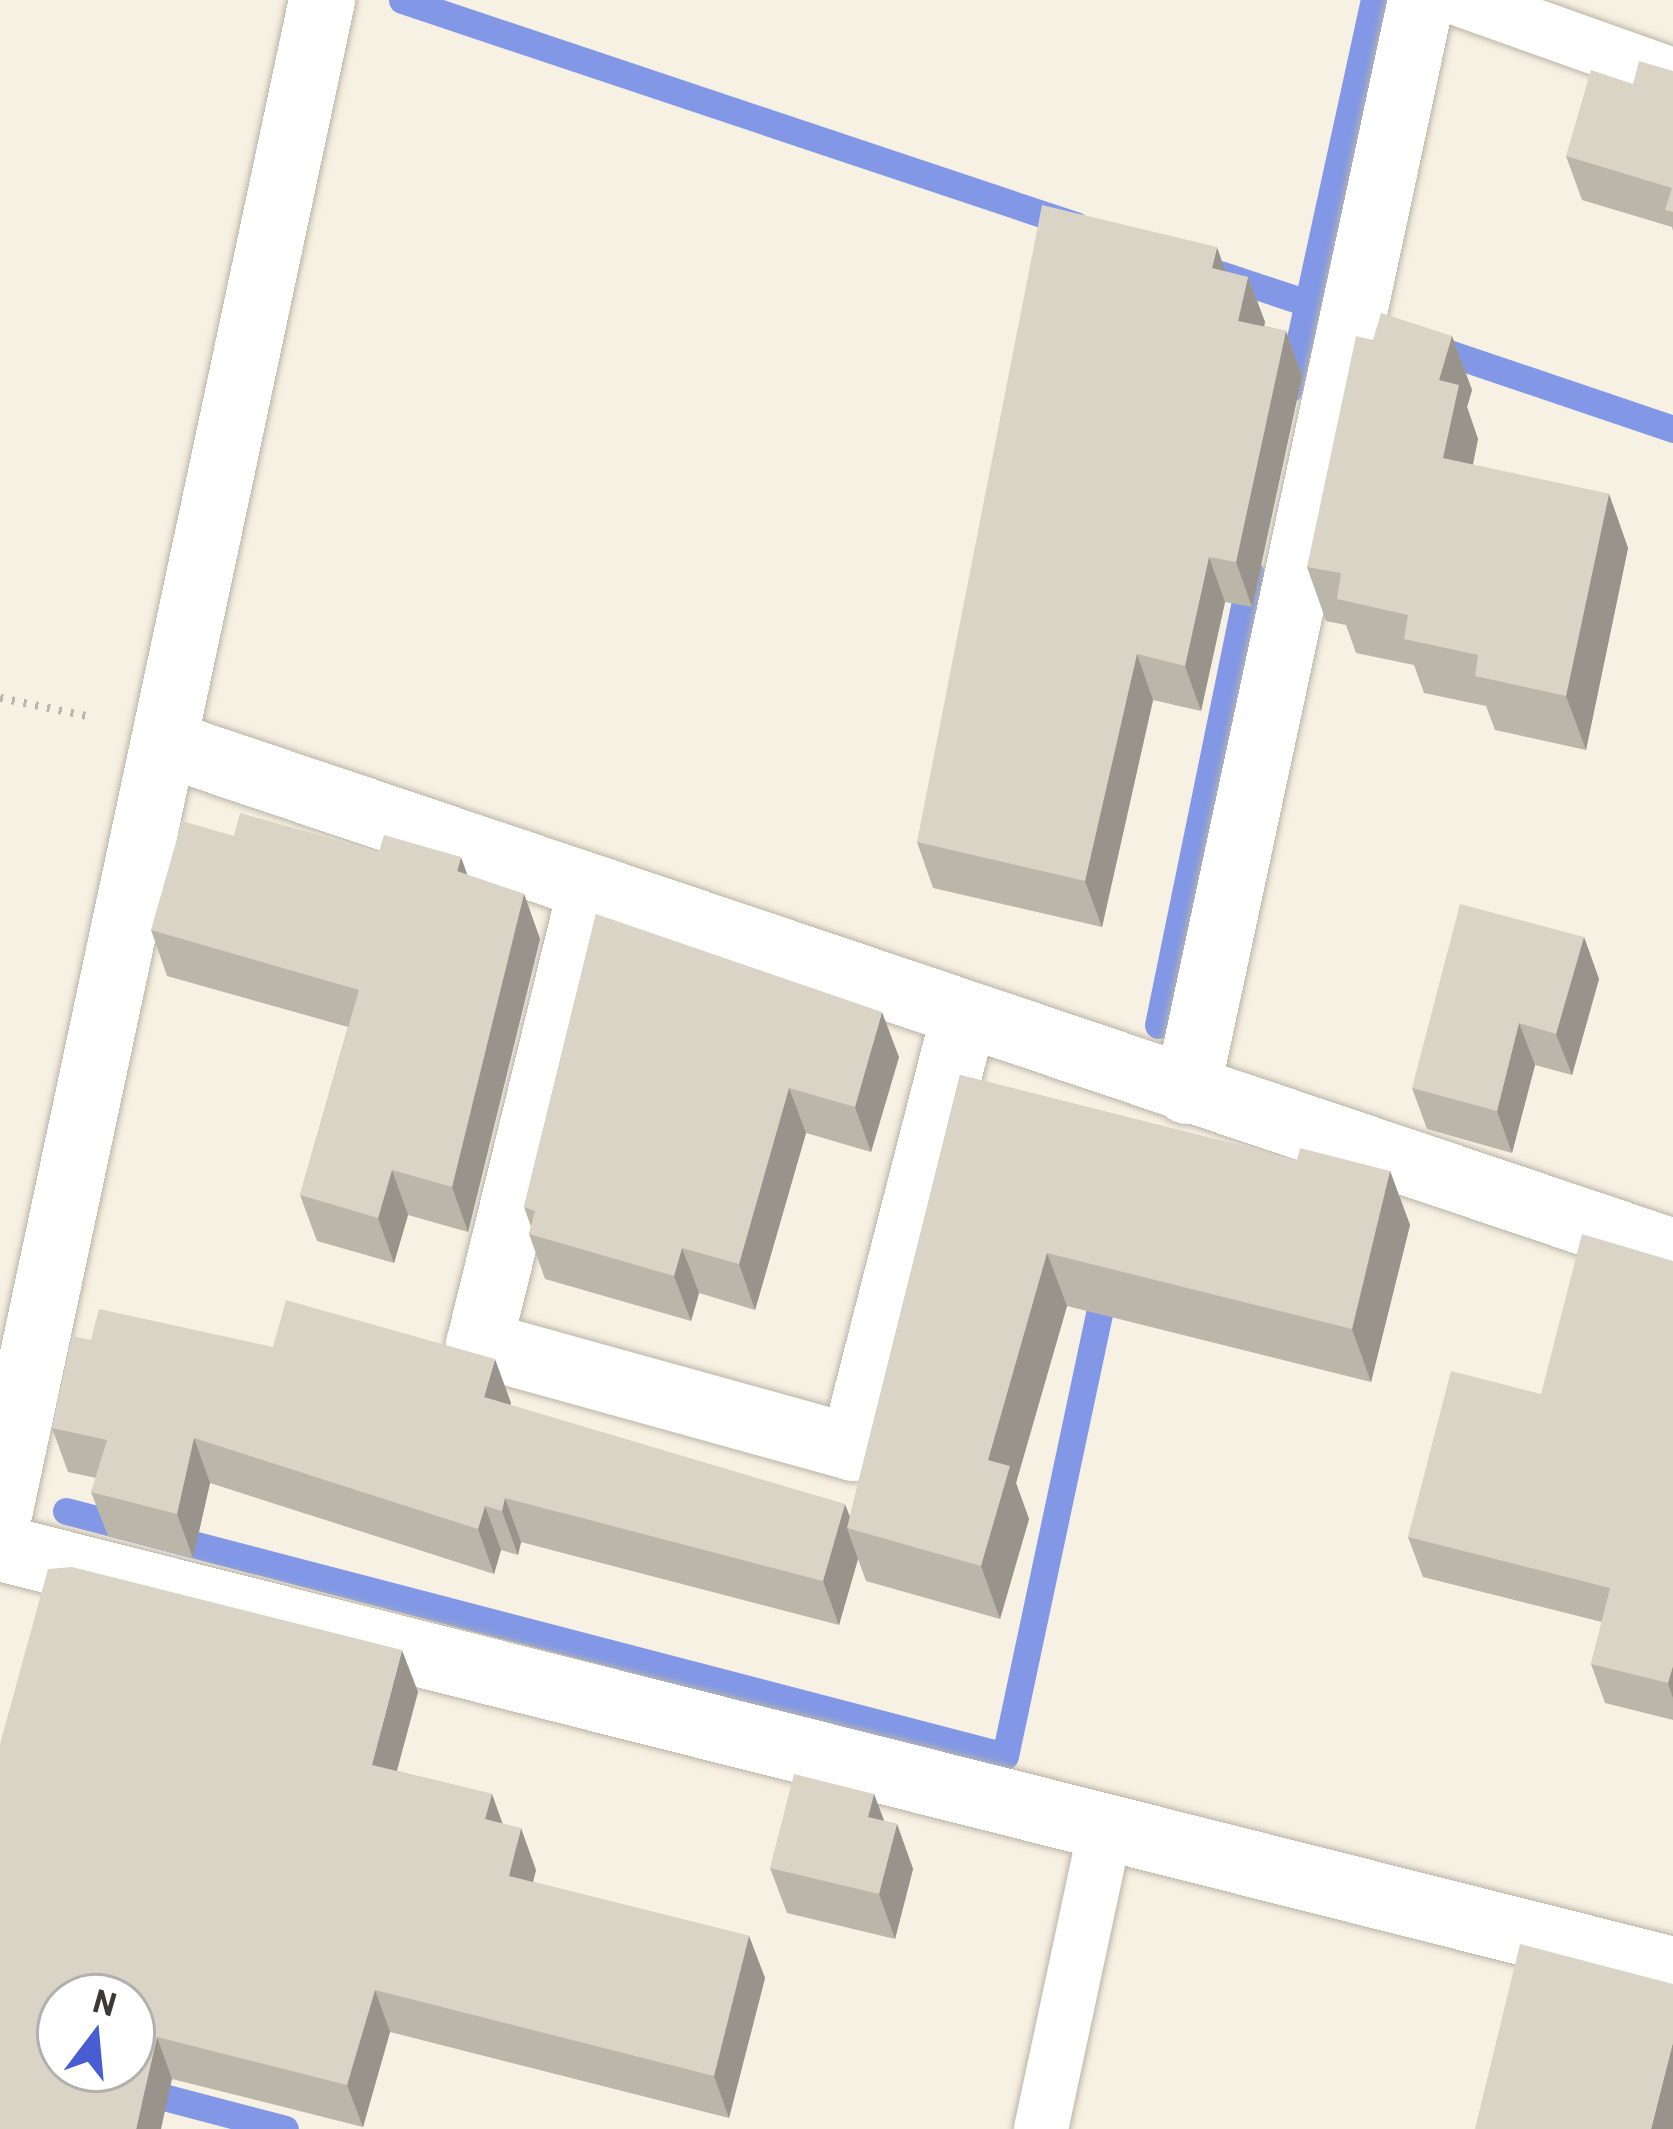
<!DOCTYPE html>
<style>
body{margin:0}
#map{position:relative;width:1673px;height:2129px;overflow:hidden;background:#f7f1e3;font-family:Barlow,sans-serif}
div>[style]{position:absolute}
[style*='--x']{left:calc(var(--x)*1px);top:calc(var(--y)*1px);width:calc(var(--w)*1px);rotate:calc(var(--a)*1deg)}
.stream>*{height:27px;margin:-13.5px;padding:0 13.5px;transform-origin:13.5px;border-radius:13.5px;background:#8298e6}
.path>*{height:8px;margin-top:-4px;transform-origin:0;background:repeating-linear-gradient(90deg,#bbb6aa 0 3px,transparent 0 12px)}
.roads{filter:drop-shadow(0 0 3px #bab5a7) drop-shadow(0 0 3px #bab5a7)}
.lane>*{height:54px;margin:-27px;padding:0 27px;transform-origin:27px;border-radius:27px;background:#fff}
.street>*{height:66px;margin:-33px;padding:0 33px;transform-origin:33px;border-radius:33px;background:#fff}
.wall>*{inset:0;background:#bbb6aa}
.shaded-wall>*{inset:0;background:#99948b}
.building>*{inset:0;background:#dad4c6}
span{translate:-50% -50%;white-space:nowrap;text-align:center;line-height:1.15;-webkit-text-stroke:10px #fff;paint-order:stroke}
.north{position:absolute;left:36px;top:1973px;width:120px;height:120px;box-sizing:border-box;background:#fff;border:3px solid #b1b0ad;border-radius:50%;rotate:16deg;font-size:33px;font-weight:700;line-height:48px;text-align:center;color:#3b3933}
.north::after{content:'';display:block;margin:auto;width:42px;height:54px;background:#475dd1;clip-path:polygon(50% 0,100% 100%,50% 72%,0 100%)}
</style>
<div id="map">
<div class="stream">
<i style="--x:402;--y:0;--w:710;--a:18.49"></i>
<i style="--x:1220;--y:274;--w:92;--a:18.4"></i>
<i style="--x:1425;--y:345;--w:262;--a:18.7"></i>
<i style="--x:1289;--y:389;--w:398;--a:-77.7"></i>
<i style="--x:1158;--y:1025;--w:461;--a:-78.4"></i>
<i style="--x:66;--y:1511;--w:970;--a:14.62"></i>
<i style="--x:1005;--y:1756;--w:485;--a:-78"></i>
<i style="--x:133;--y:2089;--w:157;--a:14.7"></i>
</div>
<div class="path">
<i style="--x:0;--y:698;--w:89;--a:11.7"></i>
</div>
<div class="roads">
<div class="lane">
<i style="--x:1462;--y:0;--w:224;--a:19.6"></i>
<i style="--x:1041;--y:2129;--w:310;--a:-77.9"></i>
</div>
<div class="street">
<i style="--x:167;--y:744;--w:1589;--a:18.64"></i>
<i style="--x:591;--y:889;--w:469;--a:103.8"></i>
<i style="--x:479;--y:1344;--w:388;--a:15.5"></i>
<i style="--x:853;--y:1448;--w:447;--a:-75.6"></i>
<i style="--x:1187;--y:1091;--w:1116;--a:-77.89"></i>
<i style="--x:0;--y:1510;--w:1544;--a:-77.96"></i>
<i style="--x:0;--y:1548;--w:1725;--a:14.16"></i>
</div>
</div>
<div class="wall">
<i style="clip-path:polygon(1673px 71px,1673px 231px,1672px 227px,1582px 200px,1566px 156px,1633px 84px)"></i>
<i style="clip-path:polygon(1225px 271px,1248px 277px,1265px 322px,1264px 326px,1286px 331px,1302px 376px,1252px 607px,1225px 602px,1201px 711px,1153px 700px,1102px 927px,933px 888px,917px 842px)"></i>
<i style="clip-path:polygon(1452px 336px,1472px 390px,1467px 407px,1478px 439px,1473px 465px,1609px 494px,1628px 548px,1586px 750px,1495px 730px,1486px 706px,1424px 693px,1414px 665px,1356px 653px,1346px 625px,1326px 621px,1307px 567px,1373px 340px)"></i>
<i style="clip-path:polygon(234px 836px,379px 852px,467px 875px,524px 894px,540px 939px,468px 1232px,408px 1215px,394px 1263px,317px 1241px,300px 1195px,348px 1027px,167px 976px,151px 930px)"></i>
<i style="clip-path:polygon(596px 914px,899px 1057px,871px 1152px,806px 1133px,755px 1310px,699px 1293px,691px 1321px,545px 1279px,529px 1234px,531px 1227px,524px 1207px)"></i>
<i style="clip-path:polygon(1584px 937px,1599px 979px,1572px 1075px,1535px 1065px,1512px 1153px,1427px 1129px,1412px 1088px)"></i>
<i style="clip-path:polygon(960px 1075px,1297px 1160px,1390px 1171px,1410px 1225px,1371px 1382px,1067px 1306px,1016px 1483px,1029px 1519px,1000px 1619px,866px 1581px,858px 1559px,839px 1625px,521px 1542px,518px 1555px,501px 1550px,494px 1574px,210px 1483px,193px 1558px,108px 1536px,91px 1492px,96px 1478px,68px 1472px,52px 1428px,91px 1340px,511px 1403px,510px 1405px,850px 1516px)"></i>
<i style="clip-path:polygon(1673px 1261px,1673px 1720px,1605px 1703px,1591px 1664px,1602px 1622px,1423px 1577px,1408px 1537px,1541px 1394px)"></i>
<i style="clip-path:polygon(418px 1692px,397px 1771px,492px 1794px,502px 1823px,536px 1870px,533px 1882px,749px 1936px,765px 1978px,729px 2118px,390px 2032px,363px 2127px,172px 2079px,0 2129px)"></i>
<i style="clip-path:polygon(874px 1794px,884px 1821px,897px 1824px,913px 1869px,895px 1939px,787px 1913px,770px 1868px)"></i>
</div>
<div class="shaded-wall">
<i style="clip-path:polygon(1217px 247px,1233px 293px,1212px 268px)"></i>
<i style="clip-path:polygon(1248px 277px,1265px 322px,1255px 367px,1238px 321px)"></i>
<i style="clip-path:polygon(1286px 331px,1302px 376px,1252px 607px,1236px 562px)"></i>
<i style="clip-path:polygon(1452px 336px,1472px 390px,1467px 407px,1478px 439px,1463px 512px,1443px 458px,1439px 380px)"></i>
<i style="clip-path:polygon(1609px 494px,1628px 548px,1586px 750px,1566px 696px)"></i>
<i style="clip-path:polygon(1209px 557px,1225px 602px,1201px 711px,1185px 666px)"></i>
<i style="clip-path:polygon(1137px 654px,1153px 700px,1102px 927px,1085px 881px)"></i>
<i style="clip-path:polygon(461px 857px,477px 902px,457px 871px)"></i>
<i style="clip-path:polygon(524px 894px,540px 939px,468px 1232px,452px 1187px)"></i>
<i style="clip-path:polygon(1584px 937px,1599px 979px,1572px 1075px,1556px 1034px)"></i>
<i style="clip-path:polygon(882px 1012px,899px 1057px,871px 1152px,855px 1107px)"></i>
<i style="clip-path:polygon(1519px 1023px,1535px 1065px,1512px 1153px,1497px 1111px)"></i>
<i style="clip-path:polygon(789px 1088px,806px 1133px,755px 1310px,739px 1264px)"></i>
<i style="clip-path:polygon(392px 1170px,408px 1215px,394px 1263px,378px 1218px)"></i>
<i style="clip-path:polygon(1390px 1171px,1410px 1225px,1371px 1382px,1352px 1329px)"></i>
<i style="clip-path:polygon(682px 1248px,699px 1293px,691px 1321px,674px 1276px)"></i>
<i style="clip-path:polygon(1047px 1253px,1067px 1306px,1016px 1483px,1029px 1519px,1000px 1619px,981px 1566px,988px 1460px)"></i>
<i style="clip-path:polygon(495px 1359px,511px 1403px,500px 1441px,484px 1397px)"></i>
<i style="clip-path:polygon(194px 1438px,210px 1483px,193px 1558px,177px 1514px)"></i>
<i style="clip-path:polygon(505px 1498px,521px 1542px,518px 1555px,502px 1511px)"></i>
<i style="clip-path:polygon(845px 1504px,855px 1530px,847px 1528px,858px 1559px,839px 1625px,823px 1581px)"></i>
<i style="clip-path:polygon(485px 1506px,501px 1550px,494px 1574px,478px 1529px)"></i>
<i style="clip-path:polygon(402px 1650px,418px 1692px,387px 1807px,372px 1765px)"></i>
<i style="clip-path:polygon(1673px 1666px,1673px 1698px,1668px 1683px)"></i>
<i style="clip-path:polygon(492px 1794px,507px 1836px,485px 1819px)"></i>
<i style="clip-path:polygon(874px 1794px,891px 1839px,868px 1817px)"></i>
<i style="clip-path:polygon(897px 1824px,913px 1869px,895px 1939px,879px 1894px)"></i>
<i style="clip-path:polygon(521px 1828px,536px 1870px,524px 1917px,509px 1876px)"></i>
<i style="clip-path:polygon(749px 1936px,765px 1978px,729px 2118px,714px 2076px)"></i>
<i style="clip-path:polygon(375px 1990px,390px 2032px,363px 2127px,347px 2085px)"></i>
<i style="clip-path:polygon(157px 2037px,172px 2079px,161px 2129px,136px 2129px)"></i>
<i style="clip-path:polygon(1673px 2042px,1673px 2129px,1651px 2129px)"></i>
</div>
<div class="building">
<i style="clip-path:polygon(1639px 61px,1673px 71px,1673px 212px,1665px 210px,1672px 188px,1566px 156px,1591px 70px,1633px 84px)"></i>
<i style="clip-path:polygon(1042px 205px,1217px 247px,1212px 268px,1248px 277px,1238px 321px,1286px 331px,1236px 562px,1209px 557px,1185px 666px,1137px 654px,1085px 881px,917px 842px)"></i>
<i style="clip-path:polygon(1381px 313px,1452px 336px,1439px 380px,1459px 385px,1443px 458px,1609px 494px,1566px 696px,1475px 676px,1478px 655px,1404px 639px,1408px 615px,1337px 599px,1341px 573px,1307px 567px,1356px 336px,1373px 340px)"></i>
<i style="clip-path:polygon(240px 813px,379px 852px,384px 835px,461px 857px,457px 871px,524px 894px,452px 1187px,392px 1170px,378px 1218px,300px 1195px,359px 990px,151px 930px,182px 821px,234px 836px)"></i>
<i style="clip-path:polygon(1460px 904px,1584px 937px,1556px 1034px,1519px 1023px,1497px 1111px,1412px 1088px)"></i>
<i style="clip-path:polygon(596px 914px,882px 1012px,855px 1107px,789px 1088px,739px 1264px,682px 1248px,674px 1276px,529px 1234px,535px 1211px,524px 1207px)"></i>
<i style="clip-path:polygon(960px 1075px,1297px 1160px,1300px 1148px,1390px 1171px,1352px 1329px,1047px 1253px,988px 1460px,1010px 1466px,981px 1566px,847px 1528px)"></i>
<i style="clip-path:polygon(1582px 1234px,1673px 1261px,1673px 1666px,1668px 1683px,1591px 1664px,1610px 1588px,1408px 1537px,1451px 1371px,1541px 1394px)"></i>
<i style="clip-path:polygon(286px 1300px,495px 1359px,484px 1397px,845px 1504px,823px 1581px,505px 1498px,502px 1511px,485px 1506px,478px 1529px,194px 1438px,177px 1514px,91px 1492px,107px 1440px,52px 1428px,72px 1336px,91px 1340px,99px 1309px,273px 1347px)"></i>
<i style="clip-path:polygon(evenodd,72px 1567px,402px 1650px,372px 1765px,492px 1794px,485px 1819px,521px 1828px,509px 1876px,749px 1936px,714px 2076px,375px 1990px,347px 2085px,157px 2037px,136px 2129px,0 2129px,0 1744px,48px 1569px,72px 1567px,60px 1997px,132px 1997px,132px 2069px,60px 2069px,60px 1997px)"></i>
<i style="clip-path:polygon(794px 1774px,874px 1794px,868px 1817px,897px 1824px,879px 1894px,770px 1868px)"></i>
<i style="clip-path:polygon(1520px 1944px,1673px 1984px,1673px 2042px,1651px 2129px,1475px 2129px)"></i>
</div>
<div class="north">N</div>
</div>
